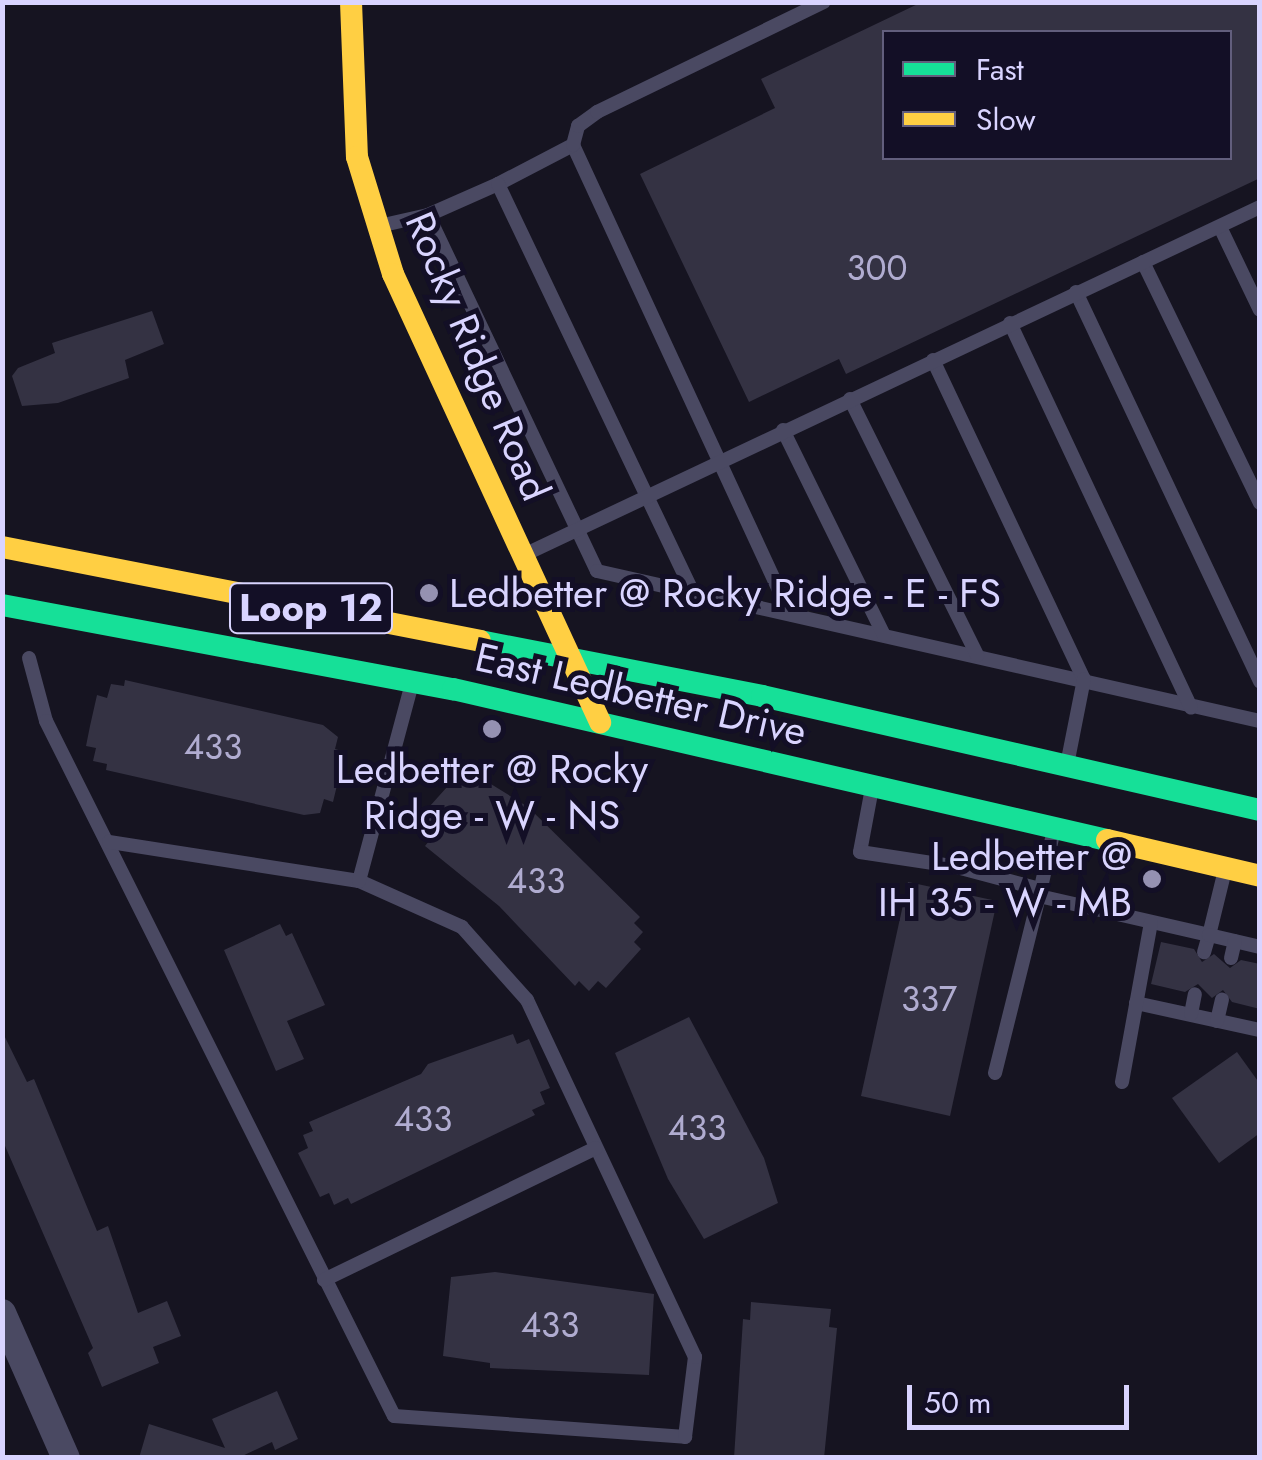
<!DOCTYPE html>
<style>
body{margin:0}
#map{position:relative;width:1262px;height:1460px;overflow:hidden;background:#161421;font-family:Jost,sans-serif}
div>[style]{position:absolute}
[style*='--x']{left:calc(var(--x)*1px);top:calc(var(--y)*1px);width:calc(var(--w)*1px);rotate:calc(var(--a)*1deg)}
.building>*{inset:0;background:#343243}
.lane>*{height:14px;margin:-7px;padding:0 7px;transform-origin:7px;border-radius:7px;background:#4a4962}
.street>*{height:28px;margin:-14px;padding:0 14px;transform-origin:14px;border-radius:14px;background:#4a4962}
.fast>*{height:22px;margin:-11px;padding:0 11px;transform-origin:11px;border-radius:11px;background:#16e098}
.slow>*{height:22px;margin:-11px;padding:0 11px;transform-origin:11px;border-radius:11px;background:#ffcf43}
.dots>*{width:28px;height:28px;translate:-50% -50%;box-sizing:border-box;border:5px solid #130f26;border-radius:50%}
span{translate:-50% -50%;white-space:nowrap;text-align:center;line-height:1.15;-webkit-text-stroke:10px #130f26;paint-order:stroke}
.number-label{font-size:35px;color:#b0acd0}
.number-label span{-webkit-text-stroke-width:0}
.shield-label span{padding:2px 8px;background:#130f26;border:2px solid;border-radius:8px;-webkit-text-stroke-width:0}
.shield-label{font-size:38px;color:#d9d4ff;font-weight:700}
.street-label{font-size:40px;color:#d9d4ff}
.poi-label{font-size:40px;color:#d9d4ff}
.left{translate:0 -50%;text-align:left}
.right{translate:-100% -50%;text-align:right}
.frame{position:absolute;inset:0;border:5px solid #d9d4ff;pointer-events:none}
.legend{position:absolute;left:882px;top:30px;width:350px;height:130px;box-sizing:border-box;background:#130f26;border:2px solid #625e7d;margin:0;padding:12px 18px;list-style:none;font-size:30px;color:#d9d4ff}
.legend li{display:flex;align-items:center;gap:20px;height:50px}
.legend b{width:50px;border:2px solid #625e7d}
.scale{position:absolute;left:907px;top:1385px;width:222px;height:45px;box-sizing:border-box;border:5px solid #d9d4ff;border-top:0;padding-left:12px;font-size:30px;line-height:35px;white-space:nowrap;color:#d9d4ff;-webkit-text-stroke:8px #130f26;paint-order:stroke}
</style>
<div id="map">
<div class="building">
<i style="clip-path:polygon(evenodd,922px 2px,1260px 2px,1260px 178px,846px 374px,839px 359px,749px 402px,640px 174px,775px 108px,761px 79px,922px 2px,884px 32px,1230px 32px,1230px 158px,884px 158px,884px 32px)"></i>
<i style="clip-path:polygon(152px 311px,164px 344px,125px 360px,129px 378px,58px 403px,22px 406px,12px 376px,18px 368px,55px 353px,52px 343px)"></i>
<i style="clip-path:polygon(125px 680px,323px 725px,338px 737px,335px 749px,345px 752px,333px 802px,324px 799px,320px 813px,304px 815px,106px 770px,107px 764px,93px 761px,96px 748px,86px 746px,90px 726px,97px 695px,107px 698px,111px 684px,124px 686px)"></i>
<i style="clip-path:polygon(473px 773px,528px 807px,640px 917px,634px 923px,643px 932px,634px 942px,641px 949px,606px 988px,598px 981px,589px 991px,579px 981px,575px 986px,499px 906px,425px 846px,429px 841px,419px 832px,428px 823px,421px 816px,456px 777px,464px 784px)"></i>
<i style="clip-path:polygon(908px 882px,997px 901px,950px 1116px,861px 1096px)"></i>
<i style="clip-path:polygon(280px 924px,286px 936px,292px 933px,325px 1005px,287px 1021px,304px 1059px,276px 1071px,224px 950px)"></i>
<i style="clip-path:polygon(1161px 942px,1194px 949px,1202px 962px,1214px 954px,1230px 968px,1241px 960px,1260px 964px,1260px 1009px,1232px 1002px,1223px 990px,1212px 998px,1198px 984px,1185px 992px,1151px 984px)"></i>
<i style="clip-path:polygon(689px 1017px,764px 1158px,778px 1203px,704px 1239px,668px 1179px,615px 1053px)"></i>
<i style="clip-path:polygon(2px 1031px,27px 1082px,34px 1079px,97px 1231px,108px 1226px,138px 1313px,167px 1301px,181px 1336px,153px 1347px,159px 1363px,102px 1387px,88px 1353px,93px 1348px,2px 1139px)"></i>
<i style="clip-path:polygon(513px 1034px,517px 1044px,529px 1039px,550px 1088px,540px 1092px,545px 1104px,532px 1110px,535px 1115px,351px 1204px,348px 1198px,334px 1205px,329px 1193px,320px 1197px,298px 1153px,308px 1148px,303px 1135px,313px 1131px,309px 1122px,421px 1074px,428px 1064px)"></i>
<i style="clip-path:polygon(1237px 1052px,1260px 1084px,1260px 1133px,1219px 1163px,1172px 1098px)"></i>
<i style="clip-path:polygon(495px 1272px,654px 1294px,649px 1375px,490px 1368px,490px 1363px,443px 1356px,451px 1277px)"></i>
<i style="clip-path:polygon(751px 1302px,831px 1309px,829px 1327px,837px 1328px,824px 1458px,734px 1458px,743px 1319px,750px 1320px)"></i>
<i style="clip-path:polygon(277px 1391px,298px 1439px,275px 1450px,272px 1442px,238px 1458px,139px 1458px,149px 1424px,225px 1448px,212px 1419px)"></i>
</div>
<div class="lane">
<i style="--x:573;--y:145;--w:517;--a:65.17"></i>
<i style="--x:498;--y:184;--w:85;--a:-27.5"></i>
<i style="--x:573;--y:145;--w:20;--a:-75"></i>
<i style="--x:578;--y:126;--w:24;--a:-36"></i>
<i style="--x:597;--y:112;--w:252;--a:-25.9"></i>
<i style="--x:428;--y:215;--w:394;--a:64.6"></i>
<i style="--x:597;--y:571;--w:680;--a:12.75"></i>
<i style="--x:379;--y:226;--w:50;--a:-12.7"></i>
<i style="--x:428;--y:215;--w:77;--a:-23.9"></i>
<i style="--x:498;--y:184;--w:451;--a:64.5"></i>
<i style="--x:1220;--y:227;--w:92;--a:64.3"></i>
<i style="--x:1143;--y:262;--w:268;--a:64.1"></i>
<i style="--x:1076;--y:292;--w:431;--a:64.7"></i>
<i style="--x:1010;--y:323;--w:425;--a:64.8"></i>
<i style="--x:933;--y:360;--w:353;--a:64.7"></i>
<i style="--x:1084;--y:679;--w:83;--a:101.2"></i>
<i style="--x:850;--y:399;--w:286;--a:63.6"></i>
<i style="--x:783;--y:430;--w:229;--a:63.8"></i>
<i style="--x:528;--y:553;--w:810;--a:-25.3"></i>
<i style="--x:29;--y:658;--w:65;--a:74.9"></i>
<i style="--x:46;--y:721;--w:777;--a:63.4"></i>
<i style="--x:394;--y:1416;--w:292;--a:4.1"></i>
<i style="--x:685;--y:1437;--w:81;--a:-82.9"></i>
<i style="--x:695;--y:1357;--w:395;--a:-115.2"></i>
<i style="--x:527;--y:1000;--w:98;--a:-131.7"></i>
<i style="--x:462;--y:927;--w:113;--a:-155.9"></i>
<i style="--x:359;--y:881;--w:253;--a:-171.1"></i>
<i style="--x:872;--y:788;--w:65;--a:100.6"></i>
<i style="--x:860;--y:852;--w:94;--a:8.6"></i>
<i style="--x:953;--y:866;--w:90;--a:14.8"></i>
<i style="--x:1053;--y:834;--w:64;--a:102.7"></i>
<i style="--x:1039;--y:896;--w:174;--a:12.9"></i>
<i style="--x:1209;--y:935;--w:18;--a:106"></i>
<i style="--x:1225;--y:870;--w:67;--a:103.8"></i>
<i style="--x:1209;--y:935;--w:52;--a:13.2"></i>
<i style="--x:359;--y:881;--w:201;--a:-75"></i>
<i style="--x:1231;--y:958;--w:17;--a:-77"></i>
<i style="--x:1136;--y:1003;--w:127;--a:12.3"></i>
<i style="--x:1191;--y:1014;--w:20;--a:-79"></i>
<i style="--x:1217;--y:1021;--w:22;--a:-77"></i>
<i style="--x:995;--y:1073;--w:182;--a:-76"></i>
<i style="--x:1122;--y:1082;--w:162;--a:-79.7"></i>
<i style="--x:324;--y:1280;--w:302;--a:-25.9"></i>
</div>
<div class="street">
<i style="--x:2;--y:1313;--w:158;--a:66.2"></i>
</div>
<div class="fast">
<i style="--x:2;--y:605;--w:459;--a:10.6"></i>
<i style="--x:453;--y:689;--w:671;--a:13"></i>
<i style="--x:480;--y:641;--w:287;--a:11"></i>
<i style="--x:762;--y:696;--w:511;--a:12.89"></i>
</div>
<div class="slow">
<i style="--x:351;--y:2;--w:155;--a:87.8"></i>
<i style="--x:357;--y:157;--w:122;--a:72.9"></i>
<i style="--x:393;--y:274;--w:494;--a:65.2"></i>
<i style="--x:2;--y:547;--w:487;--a:11.1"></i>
<i style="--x:1107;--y:840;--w:157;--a:13.2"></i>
</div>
<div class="dots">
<i style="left:429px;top:593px;background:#9591b1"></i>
<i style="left:492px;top:729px;background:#9591b1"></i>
<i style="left:1152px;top:879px;background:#9591b1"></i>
</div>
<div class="number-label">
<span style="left:877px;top:268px">300</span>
<span style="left:213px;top:747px">433</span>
<span style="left:536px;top:881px">433</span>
<span style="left:929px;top:999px">337</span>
<span style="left:423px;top:1119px">433</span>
<span style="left:697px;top:1128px">433</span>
<span style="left:550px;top:1325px">433</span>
</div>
<div class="shield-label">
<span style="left:311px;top:608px">Loop 12</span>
</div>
<div class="street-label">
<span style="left:478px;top:356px;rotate:67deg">Rocky Ridge Road</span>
<span style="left:641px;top:694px;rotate:13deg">East Ledbetter Drive</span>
</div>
<div class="poi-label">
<span class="left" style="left:449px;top:593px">Ledbetter @ Rocky Ridge - E - FS</span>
<span style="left:492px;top:792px">Ledbetter @ Rocky<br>Ridge - W - NS</span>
<span class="right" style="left:1132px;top:879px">Ledbetter @<br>IH 35 - W - MB</span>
</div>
<div class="frame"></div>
<ul class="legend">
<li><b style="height:12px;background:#16e098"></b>Fast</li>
<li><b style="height:12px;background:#ffcf43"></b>Slow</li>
</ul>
<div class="scale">50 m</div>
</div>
